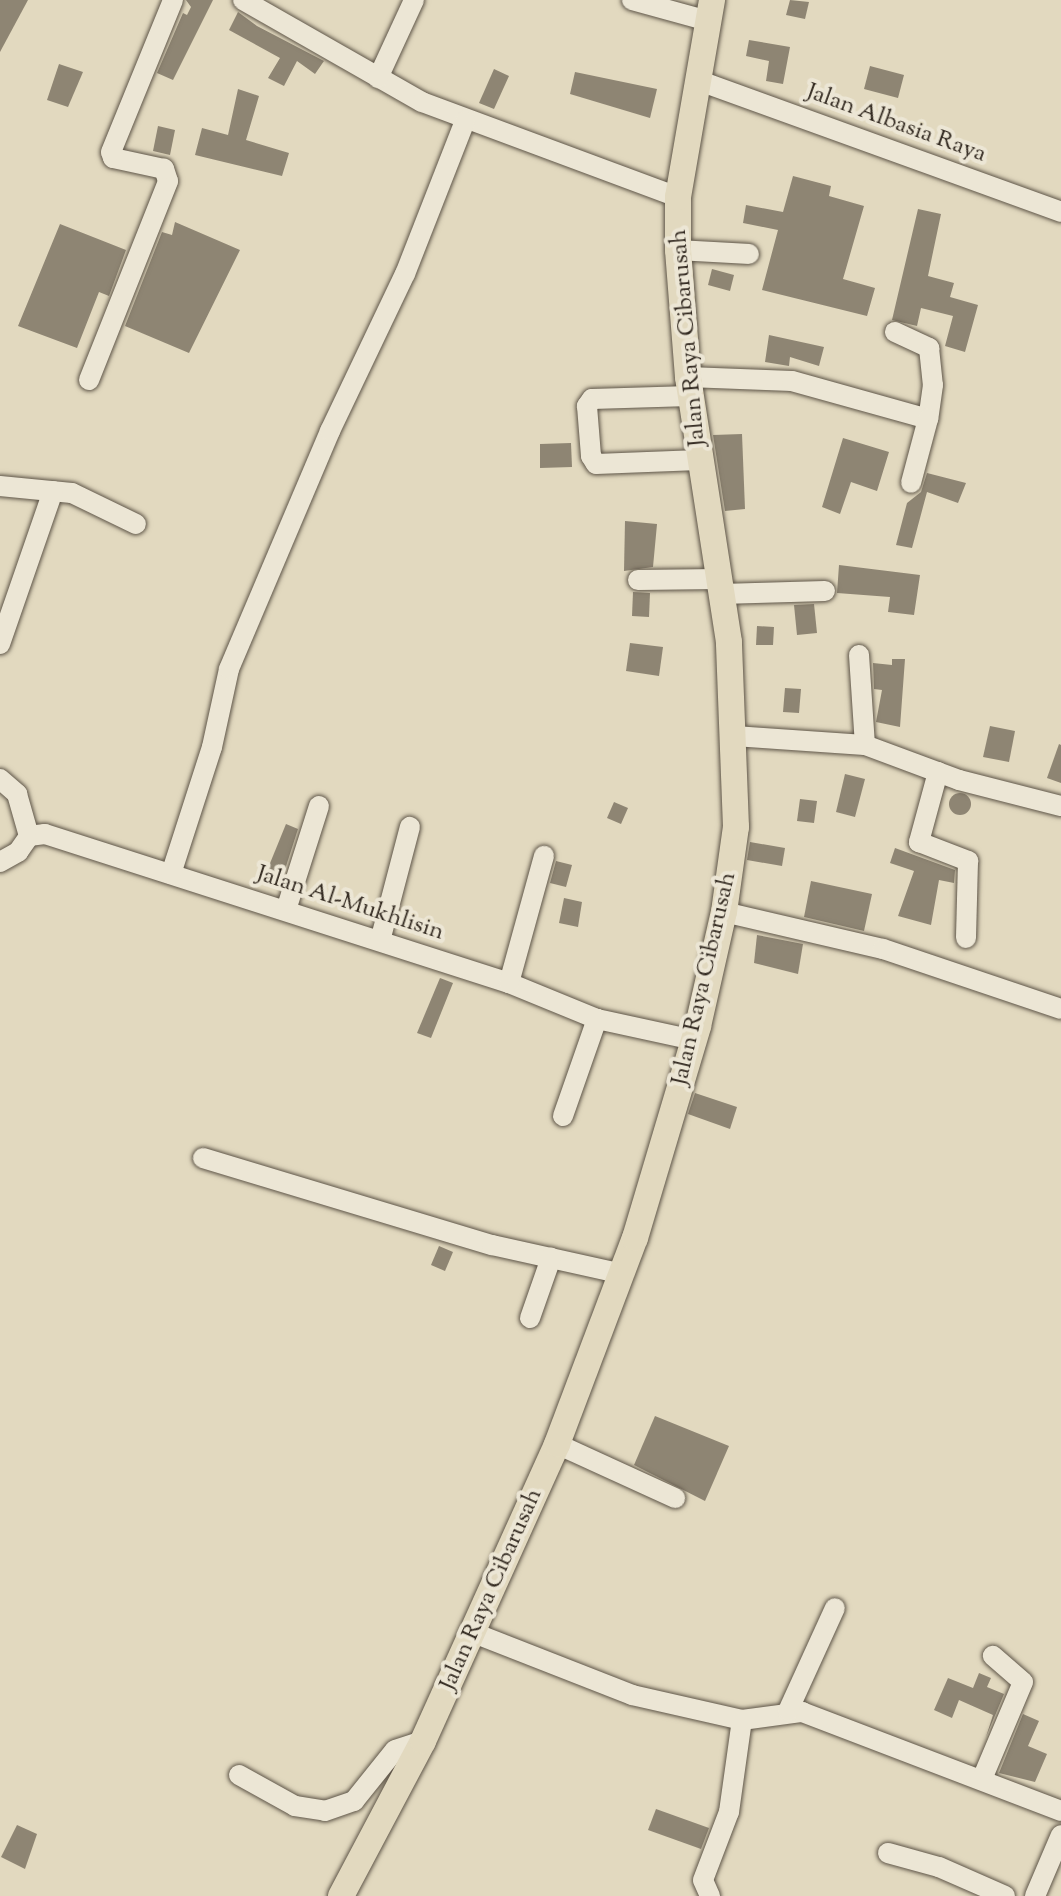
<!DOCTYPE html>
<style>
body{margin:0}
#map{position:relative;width:1061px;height:1896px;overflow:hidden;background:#e2d9bf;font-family:"Sorts Mill Goudy",serif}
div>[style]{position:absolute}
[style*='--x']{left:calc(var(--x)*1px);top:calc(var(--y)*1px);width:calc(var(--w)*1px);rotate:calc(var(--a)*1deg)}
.building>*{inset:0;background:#8e8573}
.round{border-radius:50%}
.roads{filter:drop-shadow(0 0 2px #5e5548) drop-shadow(0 0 2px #5e5548)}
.minor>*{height:20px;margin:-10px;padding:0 10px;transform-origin:10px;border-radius:10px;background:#ece6d5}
.major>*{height:26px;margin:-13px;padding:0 13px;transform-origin:13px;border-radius:13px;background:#e2d9bf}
span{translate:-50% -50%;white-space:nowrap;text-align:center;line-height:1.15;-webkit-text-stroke:8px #ece6d5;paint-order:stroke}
.street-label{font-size:24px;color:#322920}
</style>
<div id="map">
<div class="building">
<i style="clip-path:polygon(0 0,28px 0,0 52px)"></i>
<i style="clip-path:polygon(186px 0,213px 0,173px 80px,157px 73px,183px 13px,187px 15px,191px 7px)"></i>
<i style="clip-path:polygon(790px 0,809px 2px,805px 19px,786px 15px)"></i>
<i style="clip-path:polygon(238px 12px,257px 26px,324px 61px,315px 74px,297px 61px,284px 86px,268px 78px,280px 58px,229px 30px)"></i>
<i style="clip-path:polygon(749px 40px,790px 47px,783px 84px,766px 81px,769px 61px,746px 56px)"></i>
<i style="clip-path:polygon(59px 64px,83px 72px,68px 107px,47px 100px)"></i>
<i style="clip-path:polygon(870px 66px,904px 75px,898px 98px,864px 89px)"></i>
<i style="clip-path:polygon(494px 69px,509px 76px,494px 109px,479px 103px)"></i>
<i style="clip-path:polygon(575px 72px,657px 89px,650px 118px,570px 94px)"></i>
<i style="clip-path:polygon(238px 89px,259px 96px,246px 140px,289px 153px,282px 176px,195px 155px,202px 128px,228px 135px)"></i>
<i style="clip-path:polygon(158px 126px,175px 130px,170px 155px,153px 151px)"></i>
<i style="clip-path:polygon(793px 176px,831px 186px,829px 196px,864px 206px,843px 279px,875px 288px,867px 316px,762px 290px,778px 230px,743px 223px,746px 205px,783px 212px)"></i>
<i style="clip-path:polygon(918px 209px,941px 214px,928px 276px,954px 283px,950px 297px,978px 305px,965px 352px,945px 346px,953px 316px,921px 308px,917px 326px,892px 320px)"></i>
<i style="clip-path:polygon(175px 222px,240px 250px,189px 353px,125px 326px,162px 232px,172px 235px)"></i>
<i style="clip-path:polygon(60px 224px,126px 250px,109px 296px,99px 292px,77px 348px,18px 326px)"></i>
<i style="clip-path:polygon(712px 269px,734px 275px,730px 291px,708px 285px)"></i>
<i style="clip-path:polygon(769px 335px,824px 347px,819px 366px,790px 357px,789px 366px,765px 362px)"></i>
<i style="clip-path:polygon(742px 434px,745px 509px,725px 511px,713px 435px)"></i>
<i style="clip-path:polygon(843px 438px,889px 452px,877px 491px,851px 482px,840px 514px,822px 507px)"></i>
<i style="clip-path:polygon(571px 443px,572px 467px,540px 468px,540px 444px)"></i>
<i style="clip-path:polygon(927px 473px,966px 483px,958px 503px,927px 492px,912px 548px,896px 545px,907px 503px,921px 492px)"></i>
<i style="clip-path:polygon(625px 521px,657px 524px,653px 567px,624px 571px)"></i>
<i style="clip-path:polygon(839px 565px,920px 575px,914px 615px,888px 612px,890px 597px,837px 593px)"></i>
<i style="clip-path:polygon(633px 592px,650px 593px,649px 617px,632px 616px)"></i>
<i style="clip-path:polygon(814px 604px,817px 633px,797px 635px,794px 605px)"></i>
<i style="clip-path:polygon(757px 626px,774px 627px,773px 645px,756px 645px)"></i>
<i style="clip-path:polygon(630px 643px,663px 647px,659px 676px,626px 671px)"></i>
<i style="clip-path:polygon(892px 659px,905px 659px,900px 727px,876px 722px,882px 690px,874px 689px,873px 663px,892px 665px)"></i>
<i style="clip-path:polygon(785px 688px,801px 689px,799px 713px,783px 712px)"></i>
<i style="clip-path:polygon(990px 726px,1015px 731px,1009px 762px,983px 757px)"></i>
<i style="clip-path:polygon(1059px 744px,1061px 745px,1061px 783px,1047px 778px)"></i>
<i style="clip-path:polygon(845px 774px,865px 779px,855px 817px,836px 812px)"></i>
<i class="round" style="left:949px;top:793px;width:22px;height:22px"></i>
<i style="clip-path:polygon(800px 799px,817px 801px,814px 823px,797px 821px)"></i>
<i style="clip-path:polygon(614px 802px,628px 808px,621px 824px,607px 818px)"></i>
<i style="clip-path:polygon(286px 824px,298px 829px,280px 885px,264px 878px)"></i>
<i style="clip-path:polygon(750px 842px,785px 848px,782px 866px,747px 860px)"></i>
<i style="clip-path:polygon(895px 848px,955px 870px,954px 883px,939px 880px,931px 925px,898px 916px,914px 871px,890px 863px)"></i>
<i style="clip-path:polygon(556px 861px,572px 865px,566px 887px,550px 883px)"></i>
<i style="clip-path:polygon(811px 881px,872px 894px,864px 931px,804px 917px)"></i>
<i style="clip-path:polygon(564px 898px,582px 902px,578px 927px,559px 923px)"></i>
<i style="clip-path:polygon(757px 935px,803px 944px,798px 974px,754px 963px)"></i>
<i style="clip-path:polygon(440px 978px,453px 983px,431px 1038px,417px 1033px)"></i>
<i style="clip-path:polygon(695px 1093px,737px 1107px,730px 1129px,688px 1114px)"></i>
<i style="clip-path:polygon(439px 1246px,453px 1252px,445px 1271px,431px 1265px)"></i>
<i style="clip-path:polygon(655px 1416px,729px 1446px,705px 1501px,634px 1465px)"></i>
<i style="clip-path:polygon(979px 1673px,991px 1678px,987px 1687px,1004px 1694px,986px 1737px,993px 1715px,959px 1700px,952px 1718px,934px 1710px,948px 1678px,973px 1688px)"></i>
<i style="clip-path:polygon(1023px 1714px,1039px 1721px,1028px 1746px,1047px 1754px,1035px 1782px,999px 1773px)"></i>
<i style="clip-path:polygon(656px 1809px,709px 1828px,701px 1849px,648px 1830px)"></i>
<i style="clip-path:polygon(17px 1825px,37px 1834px,25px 1869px,1px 1857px)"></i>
</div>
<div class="roads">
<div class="minor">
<i style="--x:243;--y:0;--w:206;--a:29.7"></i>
<i style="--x:422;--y:102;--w:273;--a:20.4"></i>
<i style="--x:632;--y:0;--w:79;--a:15.4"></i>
<i style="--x:378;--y:78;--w:86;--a:-65.2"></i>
<i style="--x:697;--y:80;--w:387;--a:19.9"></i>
<i style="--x:678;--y:250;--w:71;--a:3.2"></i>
<i style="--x:895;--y:332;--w:38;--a:25"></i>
<i style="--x:929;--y:348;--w:37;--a:84"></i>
<i style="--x:933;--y:385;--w:34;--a:98"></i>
<i style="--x:688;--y:377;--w:104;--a:2.2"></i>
<i style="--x:792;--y:381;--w:141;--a:15.6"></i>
<i style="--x:928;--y:419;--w:66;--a:104.9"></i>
<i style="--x:89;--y:380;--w:214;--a:-68.3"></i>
<i style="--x:168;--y:181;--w:13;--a:-108"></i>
<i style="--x:164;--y:169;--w:52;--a:-167.8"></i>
<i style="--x:113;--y:158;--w:6;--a:-108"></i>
<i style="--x:111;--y:152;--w:164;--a:-67.8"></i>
<i style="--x:690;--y:396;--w:98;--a:178.2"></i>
<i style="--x:592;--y:399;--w:9;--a:126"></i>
<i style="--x:587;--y:406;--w:50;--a:85.4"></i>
<i style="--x:591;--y:456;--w:9;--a:58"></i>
<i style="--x:596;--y:464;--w:103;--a:-2.2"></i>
<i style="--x:0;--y:486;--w:72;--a:5.6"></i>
<i style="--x:72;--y:493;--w:71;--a:25.8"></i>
<i style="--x:638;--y:580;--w:80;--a:-0.7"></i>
<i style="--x:721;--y:594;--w:104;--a:-1.7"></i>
<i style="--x:0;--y:644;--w:162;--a:-70.9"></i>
<i style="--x:859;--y:655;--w:90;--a:86.2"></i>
<i style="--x:734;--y:736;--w:131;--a:3.9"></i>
<i style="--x:865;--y:745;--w:100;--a:20.4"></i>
<i style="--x:959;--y:780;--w:105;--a:14.3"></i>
<i style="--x:938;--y:772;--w:73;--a:105.2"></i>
<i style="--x:919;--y:842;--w:53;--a:21.2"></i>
<i style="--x:968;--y:861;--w:77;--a:91.5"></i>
<i style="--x:0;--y:779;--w:23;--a:41"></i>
<i style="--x:17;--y:794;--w:44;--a:74.1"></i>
<i style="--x:0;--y:862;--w:21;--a:-29"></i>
<i style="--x:18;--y:852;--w:19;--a:-55"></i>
<i style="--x:29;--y:836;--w:16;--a:-7"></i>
<i style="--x:45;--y:834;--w:487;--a:17.8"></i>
<i style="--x:509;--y:983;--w:95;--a:22.2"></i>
<i style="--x:597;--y:1019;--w:99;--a:12.2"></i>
<i style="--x:171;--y:874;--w:133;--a:-72.1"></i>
<i style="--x:212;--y:747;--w:80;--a:-77.7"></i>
<i style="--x:229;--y:669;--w:259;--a:-67"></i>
<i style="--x:330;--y:431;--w:174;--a:-64.5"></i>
<i style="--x:405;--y:274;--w:164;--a:-68.6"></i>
<i style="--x:286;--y:910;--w:109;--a:-72.4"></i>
<i style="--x:724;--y:912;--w:163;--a:13.1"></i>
<i style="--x:883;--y:949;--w:188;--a:18.6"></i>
<i style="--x:380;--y:941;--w:118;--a:-75.3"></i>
<i style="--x:509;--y:983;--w:132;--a:-74.6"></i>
<i style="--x:563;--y:1116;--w:103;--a:-70.7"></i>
<i style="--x:203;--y:1158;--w:302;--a:16.8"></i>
<i style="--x:492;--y:1245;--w:134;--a:12.5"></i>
<i style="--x:530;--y:1318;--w:64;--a:-70.7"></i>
<i style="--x:557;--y:1444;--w:130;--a:24.6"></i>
<i style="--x:474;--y:1633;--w:170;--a:21.4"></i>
<i style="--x:632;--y:1695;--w:113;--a:12.8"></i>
<i style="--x:742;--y:1720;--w:61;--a:-7.6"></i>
<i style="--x:802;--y:1712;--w:277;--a:20.9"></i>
<i style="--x:788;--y:1711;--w:113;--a:-65.5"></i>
<i style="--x:239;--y:1775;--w:64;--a:29"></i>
<i style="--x:295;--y:1806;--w:30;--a:9"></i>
<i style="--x:325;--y:1811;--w:31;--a:-19"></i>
<i style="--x:354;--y:1801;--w:65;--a:-51.2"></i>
<i style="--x:395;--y:1750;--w:29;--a:-18"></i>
<i style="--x:982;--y:1779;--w:105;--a:-67.1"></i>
<i style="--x:1023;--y:1682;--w:40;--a:-139"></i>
<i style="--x:888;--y:1853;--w:53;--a:15.4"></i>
<i style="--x:939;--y:1867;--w:72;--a:23.7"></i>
<i style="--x:710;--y:1896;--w:17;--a:-114"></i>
<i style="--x:703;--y:1880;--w:73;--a:-69.1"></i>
<i style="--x:729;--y:1812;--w:93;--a:-82"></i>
<i style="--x:1035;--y:1896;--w:66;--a:-66.9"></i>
</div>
<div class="major">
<i style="--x:341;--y:1896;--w:175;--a:-62.1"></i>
<i style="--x:423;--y:1741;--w:326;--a:-65.7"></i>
<i style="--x:557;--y:1444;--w:220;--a:-69.3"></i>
<i style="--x:635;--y:1238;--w:221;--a:-73.4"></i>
<i style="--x:698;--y:1026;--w:117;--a:-77.2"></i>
<i style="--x:724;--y:912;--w:86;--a:-82"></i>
<i style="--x:736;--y:827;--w:185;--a:-92.2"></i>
<i style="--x:729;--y:642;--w:268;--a:-98.8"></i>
<i style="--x:688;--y:377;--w:127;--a:-94.5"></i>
<i style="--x:678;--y:250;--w:53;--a:-90"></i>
<i style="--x:678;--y:197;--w:200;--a:-80.2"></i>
</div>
</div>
<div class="street-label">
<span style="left:896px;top:124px;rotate:20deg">Jalan Albasia Raya</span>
<span style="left:689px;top:338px;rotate:-95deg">Jalan Raya Cibarusah</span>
<span style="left:350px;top:904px;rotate:18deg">Jalan Al-Mukhlisin</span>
<span style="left:705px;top:979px;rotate:-77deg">Jalan Raya Cibarusah</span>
<span style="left:492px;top:1590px;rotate:-66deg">Jalan Raya Cibarusah</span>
</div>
</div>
